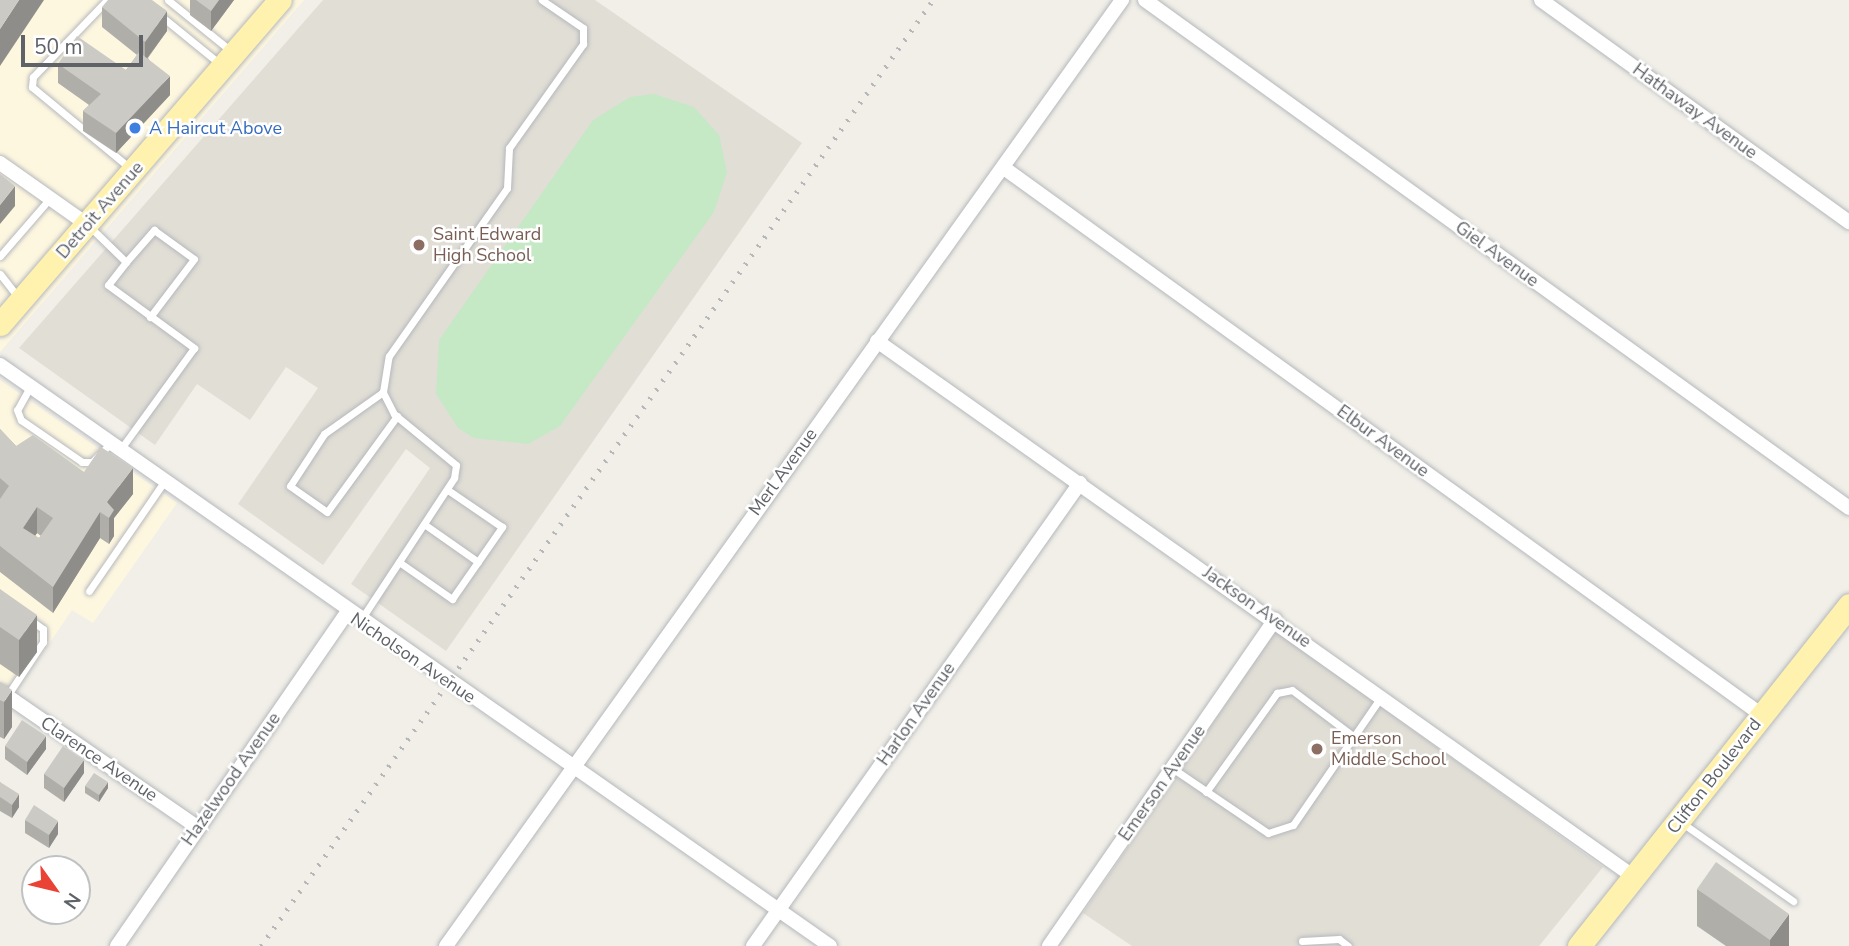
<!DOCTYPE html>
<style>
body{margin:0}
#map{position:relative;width:1849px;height:946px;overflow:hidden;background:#f1efe8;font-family:"Nunito Sans",sans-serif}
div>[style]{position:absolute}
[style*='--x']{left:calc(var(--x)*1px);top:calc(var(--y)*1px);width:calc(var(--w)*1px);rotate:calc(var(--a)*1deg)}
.commercial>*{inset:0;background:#fef7e0}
.education>*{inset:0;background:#e1ded6}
.green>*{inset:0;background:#c5e8c5}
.roads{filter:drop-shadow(0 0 2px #b5b8bc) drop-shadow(0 0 2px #b5b8bc)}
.service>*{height:7px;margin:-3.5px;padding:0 3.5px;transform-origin:3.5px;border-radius:3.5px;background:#fff}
.minor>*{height:14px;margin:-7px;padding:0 7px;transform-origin:7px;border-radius:7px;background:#fff}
.primary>*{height:23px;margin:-11.5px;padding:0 11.5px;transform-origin:11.5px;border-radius:11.5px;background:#fff2af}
.rail>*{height:5px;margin-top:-2.5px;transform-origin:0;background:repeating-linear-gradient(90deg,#b6b7b8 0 2px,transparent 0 11px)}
.wall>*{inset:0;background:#afaea9}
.shaded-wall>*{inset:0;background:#8f8d8a}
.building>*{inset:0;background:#cccac5}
.dots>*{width:19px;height:19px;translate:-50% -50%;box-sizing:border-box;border:4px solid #fff;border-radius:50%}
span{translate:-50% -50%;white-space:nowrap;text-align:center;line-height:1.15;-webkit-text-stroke:5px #fff;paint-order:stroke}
.street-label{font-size:18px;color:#5f6368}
.shop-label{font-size:18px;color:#366cbe}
.left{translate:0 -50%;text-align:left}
.education-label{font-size:18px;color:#785e54}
.north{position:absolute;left:21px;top:855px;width:70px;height:70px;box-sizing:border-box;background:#fff;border:2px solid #bfc1c3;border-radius:50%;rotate:124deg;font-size:19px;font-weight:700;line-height:28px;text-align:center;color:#5f6368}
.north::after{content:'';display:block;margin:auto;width:24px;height:32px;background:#ea4335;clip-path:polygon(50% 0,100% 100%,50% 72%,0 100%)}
.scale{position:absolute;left:21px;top:35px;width:122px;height:32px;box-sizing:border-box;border:4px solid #5f6368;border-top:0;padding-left:9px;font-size:21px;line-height:24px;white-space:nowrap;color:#5f6368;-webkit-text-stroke:5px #fff;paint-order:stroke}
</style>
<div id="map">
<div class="commercial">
<i style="clip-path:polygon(0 0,304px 0,0 352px)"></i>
<i style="clip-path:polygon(0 380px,177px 503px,93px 623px,72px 610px,8px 704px,0 699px)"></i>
</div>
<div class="education">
<i style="clip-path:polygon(323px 0,595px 0,802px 143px,446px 651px,351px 584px,430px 468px,406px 449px,323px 565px,238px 504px,318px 388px,286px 367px,250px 420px,197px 384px,155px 445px,19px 348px)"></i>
<i style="clip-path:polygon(1276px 631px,1603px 867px,1539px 946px,1132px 946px,1083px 913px)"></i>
</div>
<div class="green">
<i style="clip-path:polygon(654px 94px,694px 107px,719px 135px,727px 172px,714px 212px,560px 426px,528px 444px,474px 438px,458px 428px,436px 394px,439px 340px,593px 120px,630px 97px)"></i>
</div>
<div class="roads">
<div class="service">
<i style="--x:107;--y:0;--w:107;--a:133.9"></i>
<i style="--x:33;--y:77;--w:10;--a:96"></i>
<i style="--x:32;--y:87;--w:127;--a:39.6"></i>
<i style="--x:168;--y:0;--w:81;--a:39"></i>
<i style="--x:161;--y:16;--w:76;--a:39.1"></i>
<i style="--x:88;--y:225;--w:53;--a:44.2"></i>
<i style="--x:126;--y:262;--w:29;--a:128"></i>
<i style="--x:108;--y:285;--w:107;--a:36.2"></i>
<i style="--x:194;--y:348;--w:126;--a:126"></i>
<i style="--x:0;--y:256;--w:79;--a:-49.1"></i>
<i style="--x:126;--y:262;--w:43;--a:-48.8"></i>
<i style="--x:154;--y:230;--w:49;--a:35.9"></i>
<i style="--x:194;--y:259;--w:73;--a:127.2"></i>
<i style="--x:0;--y:274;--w:31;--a:52"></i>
<i style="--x:30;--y:387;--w:26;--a:119"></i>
<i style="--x:17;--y:410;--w:11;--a:68"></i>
<i style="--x:21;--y:420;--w:74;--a:34.5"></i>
<i style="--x:82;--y:462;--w:10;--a:0"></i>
<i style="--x:92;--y:462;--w:25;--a:-45"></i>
<i style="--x:383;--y:392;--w:72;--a:144.6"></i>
<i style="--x:324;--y:434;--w:62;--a:123.2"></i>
<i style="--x:290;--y:486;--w:45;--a:35.1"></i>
<i style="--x:327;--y:512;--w:119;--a:-53.9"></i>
<i style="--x:424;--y:524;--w:66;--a:35.1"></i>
<i style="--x:399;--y:562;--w:65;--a:34.9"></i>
<i style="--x:452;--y:599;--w:88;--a:-55.2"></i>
<i style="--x:502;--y:527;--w:65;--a:-145.6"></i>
<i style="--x:89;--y:591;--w:132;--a:-55.5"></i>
<i style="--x:362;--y:618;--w:168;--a:-56.7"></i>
<i style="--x:454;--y:478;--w:13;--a:-81"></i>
<i style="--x:456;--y:465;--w:80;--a:-140.6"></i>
<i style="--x:394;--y:414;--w:25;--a:-117"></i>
<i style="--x:383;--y:392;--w:36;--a:-81"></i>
<i style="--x:389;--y:356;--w:205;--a:-54.9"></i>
<i style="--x:507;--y:188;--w:40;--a:-87.1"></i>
<i style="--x:509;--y:148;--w:128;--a:-54.6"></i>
<i style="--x:583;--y:44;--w:16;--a:-90"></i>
<i style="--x:583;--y:28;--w:50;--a:-145.7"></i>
<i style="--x:7;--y:696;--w:65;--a:-56.3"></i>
<i style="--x:43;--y:642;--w:13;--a:-90"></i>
<i style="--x:43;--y:629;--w:17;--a:-144"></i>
<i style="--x:1172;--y:768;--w:116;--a:34.1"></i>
<i style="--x:1268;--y:833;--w:26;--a:-18"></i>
<i style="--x:1293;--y:825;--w:155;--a:-55.5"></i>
<i style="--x:1206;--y:792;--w:122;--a:-54.4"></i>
<i style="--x:1277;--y:693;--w:15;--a:-11"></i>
<i style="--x:1292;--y:690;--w:76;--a:37"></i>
<i style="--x:1682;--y:823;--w:136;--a:35.1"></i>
<i style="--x:1302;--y:941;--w:37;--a:-3"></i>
<i style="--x:1339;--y:939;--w:11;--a:38"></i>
</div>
<div class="minor">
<i style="--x:1145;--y:0;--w:868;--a:35.81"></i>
<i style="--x:1541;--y:0;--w:380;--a:35.8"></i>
<i style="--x:0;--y:163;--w:108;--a:35.2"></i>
<i style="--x:1004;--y:168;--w:935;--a:35.82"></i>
<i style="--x:877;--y:341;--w:928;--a:35.3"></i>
<i style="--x:0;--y:365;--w:1013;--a:34.99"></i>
<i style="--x:0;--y:691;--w:239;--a:34.6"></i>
<i style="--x:117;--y:946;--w:406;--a:-55.4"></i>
<i style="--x:446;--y:946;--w:1163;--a:-54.45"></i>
<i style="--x:753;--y:946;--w:567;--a:-54.77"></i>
<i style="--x:1049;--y:946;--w:397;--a:-55.3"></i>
</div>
<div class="primary">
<i style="--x:0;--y:324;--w:428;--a:-49.2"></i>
<i style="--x:1579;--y:946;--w:435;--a:-51.6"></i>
</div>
</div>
<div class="rail">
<i style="--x:261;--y:946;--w:1160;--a:-54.61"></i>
</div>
<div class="wall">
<i style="clip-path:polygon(190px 0,234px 0,211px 31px,190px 15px)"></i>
<i style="clip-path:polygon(102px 7px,167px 31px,148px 58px,170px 95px,116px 153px,83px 131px,83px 111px,89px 105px,58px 83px,58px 64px,126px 70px,137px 55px,102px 27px)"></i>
<i style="clip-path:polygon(evenodd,0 429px,16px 446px,84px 472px,133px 494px,114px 518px,114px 536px,109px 544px,100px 538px,53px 613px,0 572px,0 429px,37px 533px,41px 536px,39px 538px,35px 536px,37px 533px)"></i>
<i style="clip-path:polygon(0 589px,37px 652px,19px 677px,0 664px)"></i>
<i style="clip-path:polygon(0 682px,12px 727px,4px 739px,0 737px)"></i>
<i style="clip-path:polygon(5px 746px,46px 749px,27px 775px,5px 759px)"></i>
<i style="clip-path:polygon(84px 773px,64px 802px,44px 788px,44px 774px)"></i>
<i style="clip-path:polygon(0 782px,19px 807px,12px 818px,0 811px)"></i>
<i style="clip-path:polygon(85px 786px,108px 788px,99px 802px,85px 793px)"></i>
<i style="clip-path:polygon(25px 820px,58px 834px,49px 848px,25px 833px)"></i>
<i style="clip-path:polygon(1697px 889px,1789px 946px,1726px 946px,1697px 926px)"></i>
</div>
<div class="shaded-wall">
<i style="clip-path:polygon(19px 0,44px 0,0 66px,0 29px)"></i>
<i style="clip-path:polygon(219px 0,234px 0,211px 31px,211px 11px)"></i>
<i style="clip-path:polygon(167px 11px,167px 31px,145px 61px,145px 42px)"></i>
<i style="clip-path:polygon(170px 76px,170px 95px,116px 153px,116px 133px)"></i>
<i style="clip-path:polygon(15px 186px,15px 206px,0 224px,0 205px)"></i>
<i style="clip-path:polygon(133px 468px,133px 494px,114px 518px,114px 536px,109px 544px,109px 518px,107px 502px)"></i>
<i style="clip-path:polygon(37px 507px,37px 533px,23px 554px,23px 528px)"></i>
<i style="clip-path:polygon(100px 512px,100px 538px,53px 613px,53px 587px)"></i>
<i style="clip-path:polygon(37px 615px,37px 652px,19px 677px,19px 640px)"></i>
<i style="clip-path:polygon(12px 690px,12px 727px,4px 739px,4px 702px)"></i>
<i style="clip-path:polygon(46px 736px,46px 749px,27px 775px,27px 762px)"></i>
<i style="clip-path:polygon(84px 760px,84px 773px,64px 802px,64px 788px)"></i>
<i style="clip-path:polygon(108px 782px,108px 788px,99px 802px,99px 795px)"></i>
<i style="clip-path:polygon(19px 794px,19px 807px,12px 818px,12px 805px)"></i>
<i style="clip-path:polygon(58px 821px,58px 834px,49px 848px,49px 835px)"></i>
<i style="clip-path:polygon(1789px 914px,1789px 946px,1770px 946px,1770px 940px)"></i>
</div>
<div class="building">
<i style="clip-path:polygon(0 0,19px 0,0 29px)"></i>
<i style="clip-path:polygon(108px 0,152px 0,167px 11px,145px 42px,102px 7px)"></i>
<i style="clip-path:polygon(196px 0,219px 0,211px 11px)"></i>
<i style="clip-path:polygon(77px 36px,126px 70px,139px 52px,170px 76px,116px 133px,83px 111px,101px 94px,58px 64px)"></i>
<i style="clip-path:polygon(0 174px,15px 186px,0 205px)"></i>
<i style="clip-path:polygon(evenodd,0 429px,16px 446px,33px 435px,84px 472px,101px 447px,133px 468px,107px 502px,114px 510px,109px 518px,100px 512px,53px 587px,0 546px,0 499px,9px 486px,0 478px,0 429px,37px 507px,53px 518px,39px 538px,23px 528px,37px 507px)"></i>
<i style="clip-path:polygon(0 589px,37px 615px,19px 640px,0 627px)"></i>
<i style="clip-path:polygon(0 682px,12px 690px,4px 702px,0 700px)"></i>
<i style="clip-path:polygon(22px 720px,46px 736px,27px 762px,5px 746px)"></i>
<i style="clip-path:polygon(63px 746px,84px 760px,64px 788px,44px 774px)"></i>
<i style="clip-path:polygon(94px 773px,108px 782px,99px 795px,85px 786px)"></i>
<i style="clip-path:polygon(0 782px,19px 794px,12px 805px,0 797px)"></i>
<i style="clip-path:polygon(34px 805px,58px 821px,49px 835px,25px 820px)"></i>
<i style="clip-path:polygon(1716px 862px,1789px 914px,1770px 940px,1697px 889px)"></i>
</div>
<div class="dots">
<i style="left:135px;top:128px;background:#3f7fe0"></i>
<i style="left:419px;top:245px;background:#8d6e63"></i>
<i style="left:1317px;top:749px;background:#8d6e63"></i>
</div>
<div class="street-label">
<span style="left:1695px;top:111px;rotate:36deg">Hathaway Avenue</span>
<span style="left:100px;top:210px;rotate:-49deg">Detroit Avenue</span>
<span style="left:1497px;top:254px;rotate:36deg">Giel Avenue</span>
<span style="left:1383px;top:441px;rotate:36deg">Elbur Avenue</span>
<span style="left:783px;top:472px;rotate:-54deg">Merl Avenue</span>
<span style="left:1257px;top:607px;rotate:35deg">Jackson Avenue</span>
<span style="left:413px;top:658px;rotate:34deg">Nicholson Avenue</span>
<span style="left:916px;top:714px;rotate:-55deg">Harlon Avenue</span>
<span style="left:99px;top:759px;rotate:34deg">Clarence Avenue</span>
<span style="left:1714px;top:776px;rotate:-52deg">Clifton Boulevard</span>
<span style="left:231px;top:779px;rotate:-55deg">Hazelwood Avenue</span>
<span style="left:1162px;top:783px;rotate:-55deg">Emerson Avenue</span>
</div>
<div class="shop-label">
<span class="left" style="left:149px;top:128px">A Haircut Above</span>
</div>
<div class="education-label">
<span class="left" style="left:433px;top:245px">Saint Edward<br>High School</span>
<span class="left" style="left:1331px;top:749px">Emerson<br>Middle School</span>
</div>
<div class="north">N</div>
<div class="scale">50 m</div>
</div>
